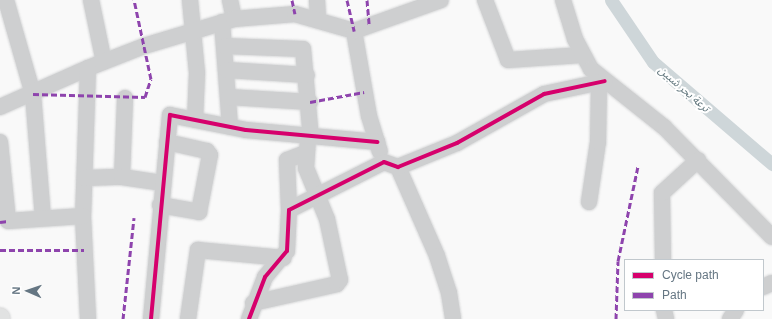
<!DOCTYPE html>
<meta charset="utf-8">
<style>
body{margin:0}
#map{position:relative;width:772px;height:319px;overflow:hidden;background:#f9f9f9;font-family:Helvetica,"Noto Sans Arabic",sans-serif}
div>[style]{position:absolute}
[style*='--x']{left:calc(var(--x)*1px);top:calc(var(--y)*1px);width:calc(var(--w)*1px);rotate:calc(var(--a)*1deg)}
.canal>*{height:13px;margin:-6.5px;padding:0 6.5px;transform-origin:6.5px;border-radius:6.5px;background:#ced6d9}
.roads{filter:drop-shadow(0 0 1px #d5d6d7) drop-shadow(0 0 1px #d5d6d7)}
.minor>*{height:16px;margin:-8px;padding:0 8px;transform-origin:8px;border-radius:8px;background:#cecfd0}
.major>*{height:20px;margin:-10px;padding:0 10px;transform-origin:10px;border-radius:10px;background:#e1e2e2}
.quiet>*{height:3px;margin-top:-1.5px;transform-origin:0;background:repeating-linear-gradient(90deg,#8e44ad 0 6px,transparent 0 9px)}
.cycleway>*{height:4px;margin:-2px;padding:0 2px;transform-origin:2px;border-radius:2px;background:#d6006c}
span{translate:-50% -50%;white-space:nowrap;text-align:center;line-height:1.15;-webkit-text-stroke:4px #fff;paint-order:stroke}
.water-label{font-size:11px;color:#60757c;font-style:italic}
.legend{position:absolute;left:624px;top:259px;width:140px;height:52px;box-sizing:border-box;background:#fff;border:1px solid #c1c8cd;margin:0;padding:5px 7px;list-style:none;font-size:12px;color:#657683}
.legend li{display:flex;align-items:center;gap:8px;height:20px}
.legend b{width:20px;border:1px solid #c1c8cd}
.north{position:absolute;left:8px;top:271px;width:40px;height:40px;-webkit-text-stroke:3px #fff;paint-order:stroke;rotate:272deg;font-size:11px;font-weight:700;line-height:16px;text-align:center;color:#657683}
.north::after{content:'';display:block;margin:auto;width:14px;height:18px;background:#657683;clip-path:polygon(50% 0,100% 100%,50% 72%,0 100%)}
</style>
<div id="map">
<div class="canal">
<i style="--x:611;--y:0;--w:75;--a:55.9"></i>
<i style="--x:653;--y:62;--w:157;--a:40.6"></i>
</div>
<div class="roads">
<div class="minor">
<i style="--x:6;--y:0;--w:98;--a:74"></i>
<i style="--x:33;--y:94;--w:124;--a:85.4"></i>
<i style="--x:91;--y:0;--w:63;--a:78.2"></i>
<i style="--x:190;--y:0;--w:73;--a:84.5"></i>
<i style="--x:197;--y:73;--w:47;--a:92.4"></i>
<i style="--x:230;--y:0;--w:19;--a:78"></i>
<i style="--x:317;--y:0;--w:18;--a:87"></i>
<i style="--x:485;--y:0;--w:64;--a:69"></i>
<i style="--x:508;--y:60;--w:74;--a:-3.9"></i>
<i style="--x:563;--y:0;--w:41;--a:72.9"></i>
<i style="--x:575;--y:39;--w:34;--a:62"></i>
<i style="--x:591;--y:69;--w:93;--a:38.5"></i>
<i style="--x:664;--y:127;--w:154;--a:45.5"></i>
<i style="--x:222;--y:22;--w:105;--a:85.6"></i>
<i style="--x:354;--y:31;--w:86;--a:80"></i>
<i style="--x:369;--y:116;--w:37;--a:73"></i>
<i style="--x:225;--y:46;--w:78;--a:2.2"></i>
<i style="--x:303;--y:49;--w:89;--a:84.9"></i>
<i style="--x:88;--y:68;--w:60;--a:-21.4"></i>
<i style="--x:144;--y:46;--w:94;--a:-16.7"></i>
<i style="--x:234;--y:19;--w:61;--a:-4.7"></i>
<i style="--x:295;--y:14;--w:61;--a:16.1"></i>
<i style="--x:354;--y:31;--w:92;--a:-19.6"></i>
<i style="--x:227;--y:70;--w:80;--a:3.6"></i>
<i style="--x:229;--y:97;--w:81;--a:3.5"></i>
<i style="--x:0;--y:107;--w:96;--a:-23.9"></i>
<i style="--x:88;--y:68;--w:148;--a:91.9"></i>
<i style="--x:83;--y:216;--w:103;--a:87.2"></i>
<i style="--x:0;--y:142;--w:79;--a:84.2"></i>
<i style="--x:8;--y:221;--w:75;--a:-3.8"></i>
<i style="--x:398;--y:167;--w:97;--a:66.3"></i>
<i style="--x:437;--y:256;--w:39;--a:72"></i>
<i style="--x:449;--y:293;--w:26;--a:81"></i>
<i style="--x:122;--y:177;--w:79;--a:-87.8"></i>
<i style="--x:85;--y:178;--w:37;--a:-2"></i>
<i style="--x:122;--y:177;--w:40;--a:8.5"></i>
<i style="--x:589;--y:202;--w:61;--a:-81.5"></i>
<i style="--x:598;--y:142;--w:60;--a:-89"></i>
<i style="--x:160;--y:205;--w:40;--a:10"></i>
<i style="--x:199;--y:212;--w:58;--a:-79.1"></i>
<i style="--x:210;--y:155;--w:5;--a:-127"></i>
<i style="--x:207;--y:151;--w:41;--a:-167.3"></i>
<i style="--x:289;--y:210;--w:50;--a:-92.3"></i>
<i style="--x:287;--y:160;--w:19;--a:-21"></i>
<i style="--x:663;--y:260;--w:67;--a:-90.9"></i>
<i style="--x:662;--y:193;--w:49;--a:-42.5"></i>
<i style="--x:763;--y:287;--w:10;--a:-24"></i>
<i style="--x:253;--y:303;--w:86;--a:-12.7"></i>
<i style="--x:337;--y:284;--w:5;--a:-53"></i>
<i style="--x:340;--y:280;--w:62;--a:-102"></i>
<i style="--x:327;--y:219;--w:55;--a:-112.4"></i>
<i style="--x:306;--y:168;--w:30;--a:-86"></i>
<i style="--x:664;--y:310;--w:9;--a:77"></i>
<i style="--x:151;--y:319;--w:205;--a:-84.7"></i>
<i style="--x:170;--y:115;--w:77;--a:11.2"></i>
<i style="--x:246;--y:130;--w:132;--a:5.2"></i>
<i style="--x:188;--y:319;--w:70;--a:-81.8"></i>
<i style="--x:198;--y:250;--w:86;--a:5.3"></i>
<i style="--x:249;--y:319;--w:45;--a:-69.1"></i>
<i style="--x:265;--y:277;--w:34;--a:-50"></i>
<i style="--x:287;--y:251;--w:41;--a:-87.2"></i>
<i style="--x:289;--y:210;--w:106;--a:-26.8"></i>
<i style="--x:384;--y:162;--w:15;--a:20"></i>
<i style="--x:398;--y:167;--w:64;--a:-22.1"></i>
<i style="--x:457;--y:143;--w:100;--a:-29.4"></i>
<i style="--x:544;--y:94;--w:62;--a:-12"></i>
<i style="--x:730;--y:319;--w:11;--a:-56"></i>
</div>
<div class="major">
<i style="--x:0;--y:318;--w:1;--a:90"></i>
</div>
</div>
<div class="quiet">
<i style="--x:292;--y:0;--w:14;--a:78"></i>
<i style="--x:347;--y:0;--w:32;--a:77"></i>
<i style="--x:367;--y:0;--w:25;--a:85"></i>
<i style="--x:33;--y:94;--w:112;--a:1.5"></i>
<i style="--x:145;--y:97;--w:19;--a:-72"></i>
<i style="--x:151;--y:79;--w:81;--a:-102.1"></i>
<i style="--x:310;--y:102;--w:55;--a:-10.5"></i>
<i style="--x:0;--y:222;--w:8;--a:-7"></i>
<i style="--x:0;--y:250;--w:84;--a:0"></i>
<i style="--x:123;--y:319;--w:102;--a:-83.8"></i>
<i style="--x:616;--y:319;--w:58;--a:-88"></i>
<i style="--x:618;--y:261;--w:97;--a:-78.1"></i>
</div>
<div class="cycleway">
<i style="--x:151;--y:319;--w:205;--a:-84.7"></i>
<i style="--x:170;--y:115;--w:77;--a:11.2"></i>
<i style="--x:246;--y:130;--w:132;--a:5.2"></i>
<i style="--x:249;--y:319;--w:45;--a:-69.1"></i>
<i style="--x:265;--y:277;--w:34;--a:-50"></i>
<i style="--x:287;--y:251;--w:41;--a:-87.2"></i>
<i style="--x:289;--y:210;--w:106;--a:-26.8"></i>
<i style="--x:384;--y:162;--w:15;--a:20"></i>
<i style="--x:398;--y:167;--w:64;--a:-22.1"></i>
<i style="--x:457;--y:143;--w:100;--a:-29.4"></i>
<i style="--x:544;--y:94;--w:62;--a:-12"></i>
</div>
<div class="water-label">
<span style="left:684px;top:89px;rotate:41deg">ترعة بحر شبين</span>
</div>
<ul class="legend">
<li><b style="height:5px;background:#d6006c"></b>Cycle path</li>
<li><b style="height:5px;background:#8e44ad"></b>Path</li>
</ul>
<div class="north">N</div>
</div>
